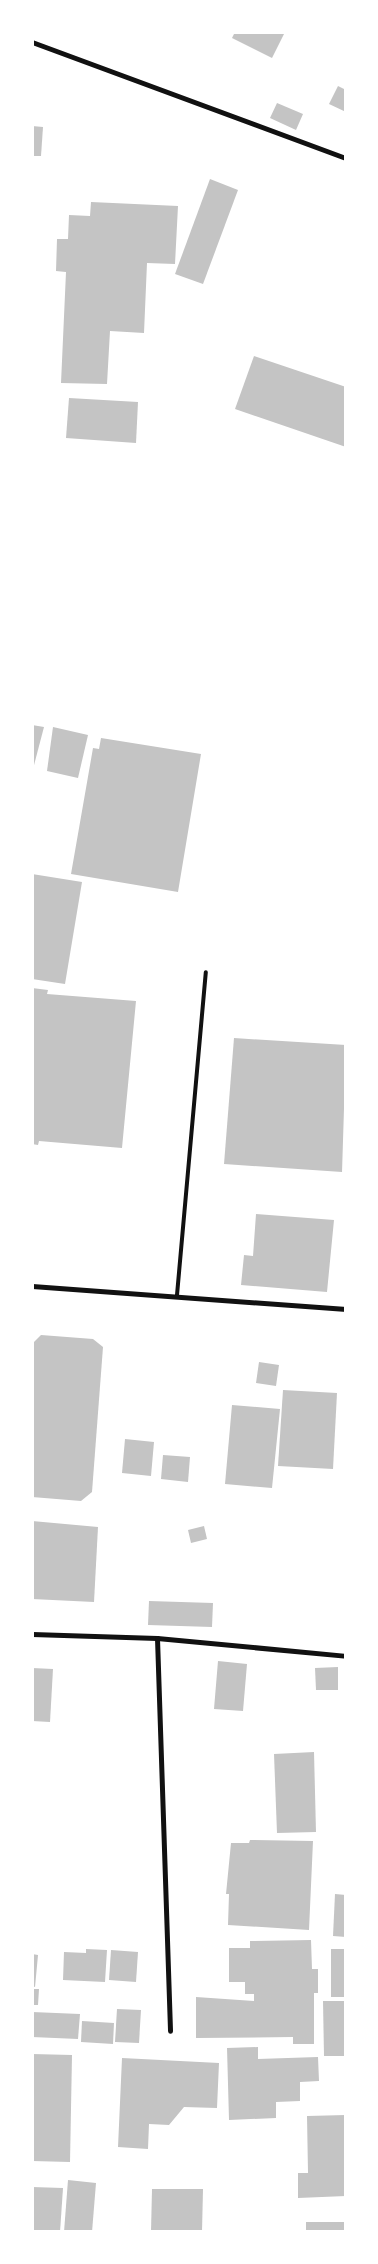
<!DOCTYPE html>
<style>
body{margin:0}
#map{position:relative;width:378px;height:2264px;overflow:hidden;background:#fff;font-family:Rubik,sans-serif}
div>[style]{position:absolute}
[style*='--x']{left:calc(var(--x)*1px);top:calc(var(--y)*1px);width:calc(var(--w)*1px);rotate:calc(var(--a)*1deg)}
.building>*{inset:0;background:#c4c4c4}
.service>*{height:4px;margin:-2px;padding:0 2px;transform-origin:2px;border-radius:2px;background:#111}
.minor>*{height:5px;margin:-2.5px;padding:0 2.5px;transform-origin:2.5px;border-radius:2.5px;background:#111}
span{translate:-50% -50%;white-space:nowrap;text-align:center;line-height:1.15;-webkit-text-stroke:5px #fff;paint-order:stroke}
.frame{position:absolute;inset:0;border:34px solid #fff;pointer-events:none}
</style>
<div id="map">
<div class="building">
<i style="clip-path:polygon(235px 32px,285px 32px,272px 58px,232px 38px)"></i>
<i style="clip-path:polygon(338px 86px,346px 90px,346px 112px,329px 104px)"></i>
<i style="clip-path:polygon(277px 103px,303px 114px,296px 130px,270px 118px)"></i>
<i style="clip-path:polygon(32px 126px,43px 127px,41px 156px,32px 156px)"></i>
<i style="clip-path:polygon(210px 179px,238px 190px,203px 284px,175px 274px)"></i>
<i style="clip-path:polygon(91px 202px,178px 206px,175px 264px,147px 263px,144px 333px,110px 331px,107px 384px,61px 383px,66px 272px,56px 271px,57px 239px,68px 239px,69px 215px,90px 216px)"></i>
<i style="clip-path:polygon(254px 356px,346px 387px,346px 447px,235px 409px)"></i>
<i style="clip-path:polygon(69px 398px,138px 402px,136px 443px,66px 438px)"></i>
<i style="clip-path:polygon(32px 725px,44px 727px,33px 769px,32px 769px)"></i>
<i style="clip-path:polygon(53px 727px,88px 735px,78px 778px,47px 771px)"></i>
<i style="clip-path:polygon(101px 738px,201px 754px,178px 892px,71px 874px,93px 748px,99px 749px)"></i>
<i style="clip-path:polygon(32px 874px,82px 882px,65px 984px,32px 979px)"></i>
<i style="clip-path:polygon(32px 988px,48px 990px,47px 994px,136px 1001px,122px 1148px,39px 1141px,38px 1145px,32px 1144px)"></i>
<i style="clip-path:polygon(234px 1038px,346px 1045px,342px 1172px,224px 1164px)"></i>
<i style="clip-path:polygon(256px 1214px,334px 1220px,327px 1292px,241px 1285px,244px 1255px,253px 1256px)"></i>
<i style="clip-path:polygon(41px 1335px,93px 1339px,103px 1347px,92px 1492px,81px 1501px,32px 1497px,32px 1344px)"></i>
<i style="clip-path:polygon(259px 1362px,279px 1365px,276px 1386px,256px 1383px)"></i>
<i style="clip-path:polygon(283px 1390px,337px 1393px,333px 1469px,278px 1466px)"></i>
<i style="clip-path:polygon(232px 1405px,280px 1409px,272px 1488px,225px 1484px)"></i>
<i style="clip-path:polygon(125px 1439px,154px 1442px,151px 1476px,122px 1473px)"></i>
<i style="clip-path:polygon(163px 1455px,190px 1457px,188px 1482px,161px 1479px)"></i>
<i style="clip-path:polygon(32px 1521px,98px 1527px,94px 1602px,32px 1599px)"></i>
<i style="clip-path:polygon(204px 1526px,207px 1539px,191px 1543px,188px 1530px)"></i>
<i style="clip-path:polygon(149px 1601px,213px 1603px,212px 1627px,148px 1625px)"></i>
<i style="clip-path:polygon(218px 1661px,247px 1664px,243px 1711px,214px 1709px)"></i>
<i style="clip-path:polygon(338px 1667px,338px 1690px,316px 1690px,315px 1668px)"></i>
<i style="clip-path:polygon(32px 1668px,53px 1669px,50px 1722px,32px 1721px)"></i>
<i style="clip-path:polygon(314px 1752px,316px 1832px,277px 1833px,274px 1754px)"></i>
<i style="clip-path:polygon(250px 1840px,313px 1841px,309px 1930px,228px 1925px,229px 1894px,226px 1894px,231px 1843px,249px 1843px)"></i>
<i style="clip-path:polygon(335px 1894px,346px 1895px,346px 1937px,333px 1936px)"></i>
<i style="clip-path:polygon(311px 1940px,312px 1969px,318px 1969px,318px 1993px,314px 1993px,314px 2044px,293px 2044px,293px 2037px,196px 2038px,196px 1997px,254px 2001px,254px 1994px,245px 1994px,245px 1982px,229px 1982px,229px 1948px,250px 1948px,250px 1941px)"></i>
<i style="clip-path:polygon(86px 1949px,107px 1950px,105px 1982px,63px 1980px,64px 1952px,86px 1953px)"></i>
<i style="clip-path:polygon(331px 1949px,346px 1949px,346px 1997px,331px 1997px)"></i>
<i style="clip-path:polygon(111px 1950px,138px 1952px,136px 1982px,109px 1980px)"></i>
<i style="clip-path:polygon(32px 1954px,38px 1955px,35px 1987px,32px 1986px)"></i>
<i style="clip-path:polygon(32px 1989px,39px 1989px,38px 2005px,32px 2005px)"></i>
<i style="clip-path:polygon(323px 2001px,346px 2001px,346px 2056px,324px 2056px)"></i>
<i style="clip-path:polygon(117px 2009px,141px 2010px,139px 2043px,115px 2042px)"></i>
<i style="clip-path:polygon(32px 2012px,80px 2014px,78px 2039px,32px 2037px)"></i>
<i style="clip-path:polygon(82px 2021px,114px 2023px,113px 2044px,81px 2042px)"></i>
<i style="clip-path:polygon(258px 2047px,258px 2059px,318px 2057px,319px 2081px,300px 2082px,300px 2101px,276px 2102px,276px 2118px,229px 2120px,227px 2048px)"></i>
<i style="clip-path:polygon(32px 2054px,72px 2055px,70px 2162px,32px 2161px)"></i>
<i style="clip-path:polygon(122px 2058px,219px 2063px,217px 2108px,184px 2107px,169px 2125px,149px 2124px,148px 2149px,118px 2147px)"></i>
<i style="clip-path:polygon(346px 2115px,346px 2196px,298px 2198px,298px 2173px,308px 2173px,307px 2116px)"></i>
<i style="clip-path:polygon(68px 2180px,96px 2183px,92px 2232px,64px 2232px)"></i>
<i style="clip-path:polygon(32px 2187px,63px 2188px,60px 2232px,32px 2232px)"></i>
<i style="clip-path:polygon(152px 2189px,203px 2189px,202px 2232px,151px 2232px)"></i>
<i style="clip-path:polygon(306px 2222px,346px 2222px,346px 2232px,306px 2232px)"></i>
</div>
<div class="service">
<i style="--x:177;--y:1295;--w:324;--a:-84.9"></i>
<i style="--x:32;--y:1758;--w:87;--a:90"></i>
</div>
<div class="minor">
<i style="--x:32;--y:42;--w:335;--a:20.3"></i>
<i style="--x:32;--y:1286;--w:315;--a:4.2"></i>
<i style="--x:32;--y:1634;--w:125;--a:1.8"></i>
<i style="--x:157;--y:1638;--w:190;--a:5.4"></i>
<i style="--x:157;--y:1638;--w:393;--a:88.1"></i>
</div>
<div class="frame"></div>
</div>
